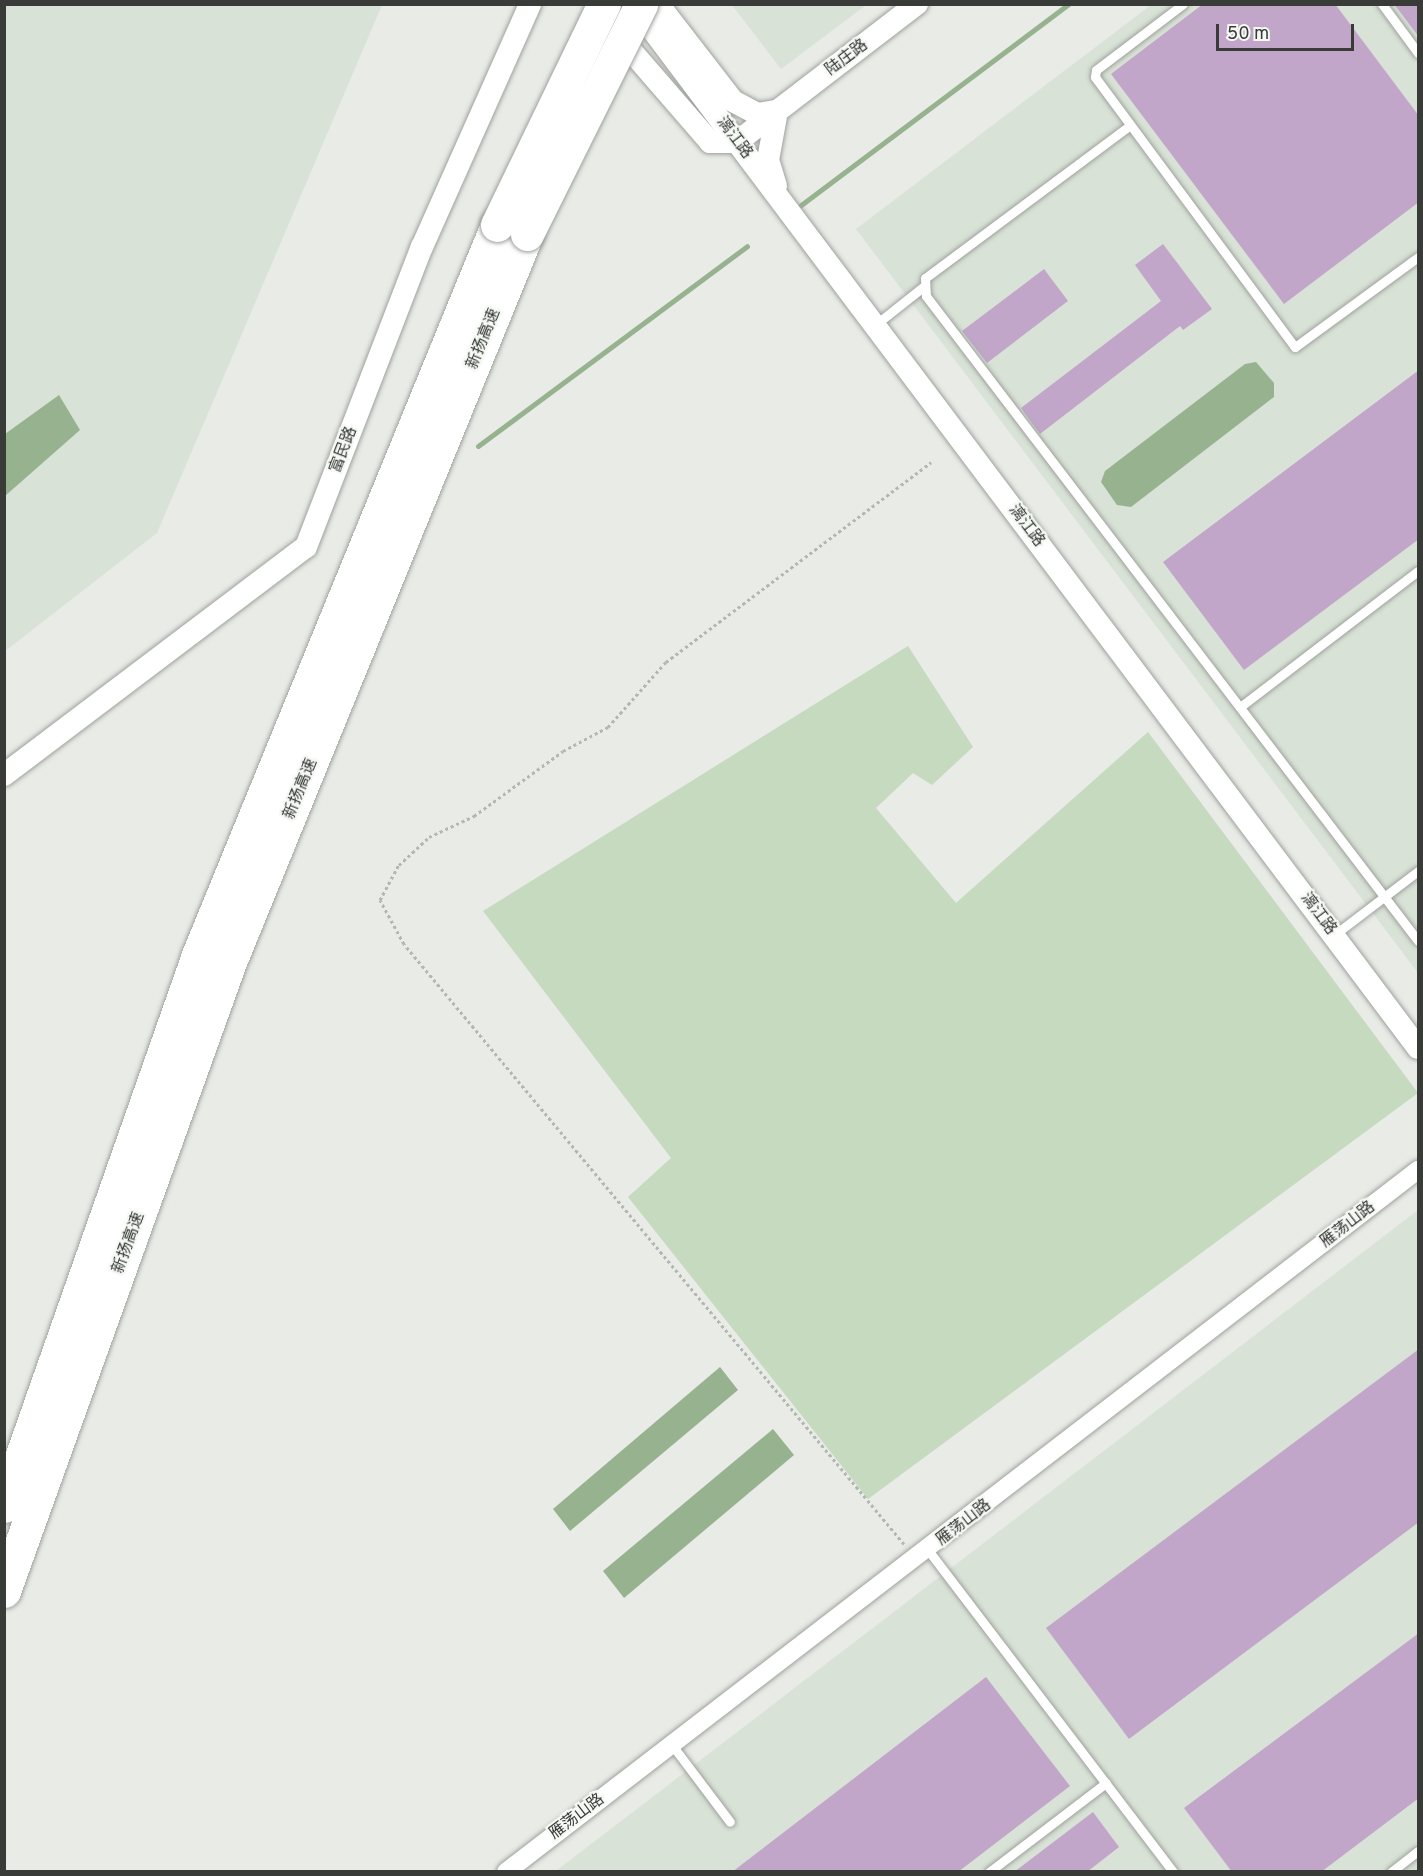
<!DOCTYPE html>
<meta charset="utf-8">
<style>
body{margin:0}
#map{position:relative;width:1423px;height:1876px;overflow:hidden;background:#e8ebe6;font-family:Overpass,"Noto Sans SC",sans-serif}
div>[style]{position:absolute}
[style*='--x']{left:calc(var(--x)*1px);top:calc(var(--y)*1px);width:calc(var(--w)*1px);rotate:calc(var(--a)*1deg)}
.built>*{inset:0;background:#d9e2d6}
.green>*{inset:0;background:#c5dabe}
.water>*{inset:0;background:#97b28e}
.stream>*{height:5px;margin:-2.5px;padding:0 2.5px;transform-origin:2.5px;border-radius:2.5px;background:#97b28e}
.building>*{inset:0;background:#c1a6ca}
.path>*{height:3px;margin-top:-1.5px;transform-origin:0;background:repeating-linear-gradient(90deg,#b3b6b2 0 3px,transparent 0 6px)}
.roads{filter:drop-shadow(0 0 2px #9ea29d) drop-shadow(0 0 2px #9ea29d)}
.service>*{height:9px;margin:-4.5px;padding:0 4.5px;transform-origin:4.5px;border-radius:4.5px;background:#fff}
.minor>*{height:18px;margin:-9px;padding:0 9px;transform-origin:9px;border-radius:9px;background:#fff}
.tertiary>*{height:22px;margin:-11px;padding:0 11px;transform-origin:11px;border-radius:11px;background:#fff}
.motorway>*{height:33px;margin:-16.5px;padding:0 16.5px;transform-origin:16.5px;border-radius:16.5px;background:#fff}
.bridges{filter:drop-shadow(0 0 2px #9ea29d) drop-shadow(0 0 2px #9ea29d)}
.motorway-bridge>*{height:33px;margin:-16.5px;padding:0 16.5px;transform-origin:16.5px;border-radius:16.5px;background:#fff}
span{translate:-50% -50%;white-space:nowrap;text-align:center;line-height:1.15;-webkit-text-stroke:4.5px #f5f9f4;paint-order:stroke}
.street-label{font-size:16px;color:#393b39}
.frame{position:absolute;inset:0;border:6px solid #393b39;pointer-events:none}
.scale{position:absolute;left:1216px;top:24px;width:138px;height:27px;box-sizing:border-box;border:3px solid #393b39;border-top:0;padding-left:8px;font-size:18px;line-height:21px;white-space:nowrap;color:#393b39;-webkit-text-stroke:4px #f5f9f4;paint-order:stroke}
</style>
<div id="map">
<div class="built">
<i style="clip-path:polygon(5px 5px,382px 5px,157px 533px,5px 651px)"></i>
<i style="clip-path:polygon(732px 5px,866px 5px,781px 69px)"></i>
<i style="clip-path:polygon(1151px 5px,1418px 5px,1418px 973px,856px 229px)"></i>
<i style="clip-path:polygon(1418px 1210px,1418px 1871px,556px 1871px)"></i>
</div>
<div class="green">
<i style="clip-path:polygon(908px 646px,973px 747px,932px 785px,913px 773px,876px 808px,956px 903px,1148px 732px,1418px 1093px,868px 1499px,628px 1197px,671px 1158px,483px 911px)"></i>
</div>
<div class="water">
<i style="clip-path:polygon(1256px 362px,1274px 383px,1274px 397px,1131px 507px,1117px 505px,1101px 482px,1105px 471px,1245px 364px)"></i>
<i style="clip-path:polygon(59px 395px,80px 430px,5px 496px,5px 434px)"></i>
<i style="clip-path:polygon(720px 1367px,738px 1390px,570px 1531px,553px 1509px)"></i>
<i style="clip-path:polygon(773px 1429px,794px 1455px,624px 1598px,603px 1571px)"></i>
</div>
<div class="stream">
<i style="--x:801;--y:205;--w:335;--a:-36.9"></i>
<i style="--x:478;--y:446;--w:335;--a:-36.6"></i>
</div>
<div class="building">
<i style="clip-path:polygon(1203px 4px,1335px 4px,1419px 116px,1419px 202px,1284px 304px,1111px 74px)"></i>
<i style="clip-path:polygon(1394px 4px,1419px 4px,1419px 37px)"></i>
<i style="clip-path:polygon(1163px 244px,1212px 309px,1183px 330px,1180px 326px,1040px 434px,1021px 408px,1161px 301px,1135px 265px)"></i>
<i style="clip-path:polygon(1044px 269px,1068px 301px,987px 363px,962px 331px)"></i>
<i style="clip-path:polygon(1419px 370px,1419px 539px,1244px 670px,1163px 562px)"></i>
<i style="clip-path:polygon(1419px 1349px,1419px 1522px,1129px 1739px,1046px 1628px)"></i>
<i style="clip-path:polygon(1419px 1633px,1419px 1798px,1321px 1872px,1232px 1872px,1184px 1808px)"></i>
<i style="clip-path:polygon(986px 1677px,1070px 1786px,958px 1872px,732px 1872px)"></i>
<i style="clip-path:polygon(1093px 1812px,1119px 1847px,1087px 1872px,1014px 1872px)"></i>
</div>
<div class="path">
<i style="--x:904;--y:1544;--w:781;--a:-129.81"></i>
<i style="--x:404;--y:944;--w:50;--a:-118.6"></i>
<i style="--x:380;--y:900;--w:40;--a:-62"></i>
<i style="--x:399;--y:865;--w:41;--a:-43"></i>
<i style="--x:429;--y:837;--w:50;--a:-25"></i>
<i style="--x:474;--y:816;--w:110;--a:-36.1"></i>
<i style="--x:563;--y:751;--w:51;--a:-28.1"></i>
<i style="--x:608;--y:727;--w:87;--a:-48.3"></i>
<i style="--x:666;--y:662;--w:332;--a:-37"></i>
</div>
<div class="roads">
<div class="service">
<i style="--x:1183;--y:4;--w:109;--a:142.8"></i>
<i style="--x:1096;--y:70;--w:7;--a:98"></i>
<i style="--x:1095;--y:77;--w:336;--a:53.5"></i>
<i style="--x:1295;--y:347;--w:152;--a:-36.2"></i>
<i style="--x:1382;--y:4;--w:61;--a:53.7"></i>
<i style="--x:1129;--y:126;--w:254;--a:143.3"></i>
<i style="--x:925;--y:278;--w:18;--a:87"></i>
<i style="--x:926;--y:296;--w:811;--a:52.66"></i>
<i style="--x:875;--y:325;--w:61;--a:-38.4"></i>
<i style="--x:1240;--y:707;--w:224;--a:-37.4"></i>
<i style="--x:1334;--y:935;--w:106;--a:-37.3"></i>
<i style="--x:928;--y:1550;--w:405;--a:52.7"></i>
<i style="--x:672;--y:1745;--w:96;--a:53"></i>
<i style="--x:989;--y:1872;--w:147;--a:-37.3"></i>
<i style="--x:1391;--y:1872;--w:34;--a:-38"></i>
</div>
<div class="minor">
<i style="--x:506;--y:1872;--w:1151;--a:-37.59"></i>
</div>
<div class="tertiary">
<i style="--x:633;--y:4;--w:1306;--a:53.06"></i>
<i style="--x:658;--y:4;--w:123;--a:52.3"></i>
<i style="--x:733;--y:101;--w:27;--a:28"></i>
<i style="--x:757;--y:114;--w:20;--a:-9"></i>
<i style="--x:614;--y:31;--w:147;--a:49.1"></i>
<i style="--x:710;--y:142;--w:27;--a:0"></i>
<i style="--x:737;--y:142;--w:227;--a:-37.5"></i>
<i style="--x:776;--y:186;--w:27;--a:-107"></i>
<i style="--x:768;--y:160;--w:50;--a:-79.6"></i>
<i style="--x:4;--y:775;--w:378;--a:-37.1"></i>
<i style="--x:306;--y:547;--w:322;--a:-68.9"></i>
<i style="--x:422;--y:247;--w:266;--a:-66"></i>
</div>
<div class="motorway">
<i style="--x:4;--y:1506;--w:584;--a:-70.6"></i>
<i style="--x:198;--y:955;--w:789;--a:-67.73"></i>
<i style="--x:4;--y:1591;--w:668;--a:-70.24"></i>
<i style="--x:230;--y:962;--w:786;--a:-67.81"></i>
</div>
</div>
<div class="bridges">
<div class="motorway-bridge">
<i style="--x:497;--y:225;--w:246;--a:-64.2"></i>
<i style="--x:527;--y:234;--w:257;--a:-63.6"></i>
</div>
</div>
<div class="street-label">
<span style="left:847px;top:58px;rotate:-37deg">陆庄路</span>
<span style="left:734px;top:138px;rotate:53deg">漓江路</span>
<span style="left:484px;top:339px;rotate:-68deg">新扬高速</span>
<span style="left:344px;top:450px;rotate:-69deg">富民路</span>
<span style="left:1026px;top:526px;rotate:53deg">漓江路</span>
<span style="left:301px;top:789px;rotate:-68deg">新扬高速</span>
<span style="left:1318px;top:914px;rotate:53deg">漓江路</span>
<span style="left:1348px;top:1225px;rotate:-38deg">雁荡山路</span>
<span style="left:129px;top:1243px;rotate:-70deg">新扬高速</span>
<span style="left:964px;top:1523px;rotate:-38deg">雁荡山路</span>
<span style="left:577px;top:1817px;rotate:-37deg">雁荡山路</span>
</div>
<div class="frame"></div>
<div class="scale">50 m</div>
</div>
